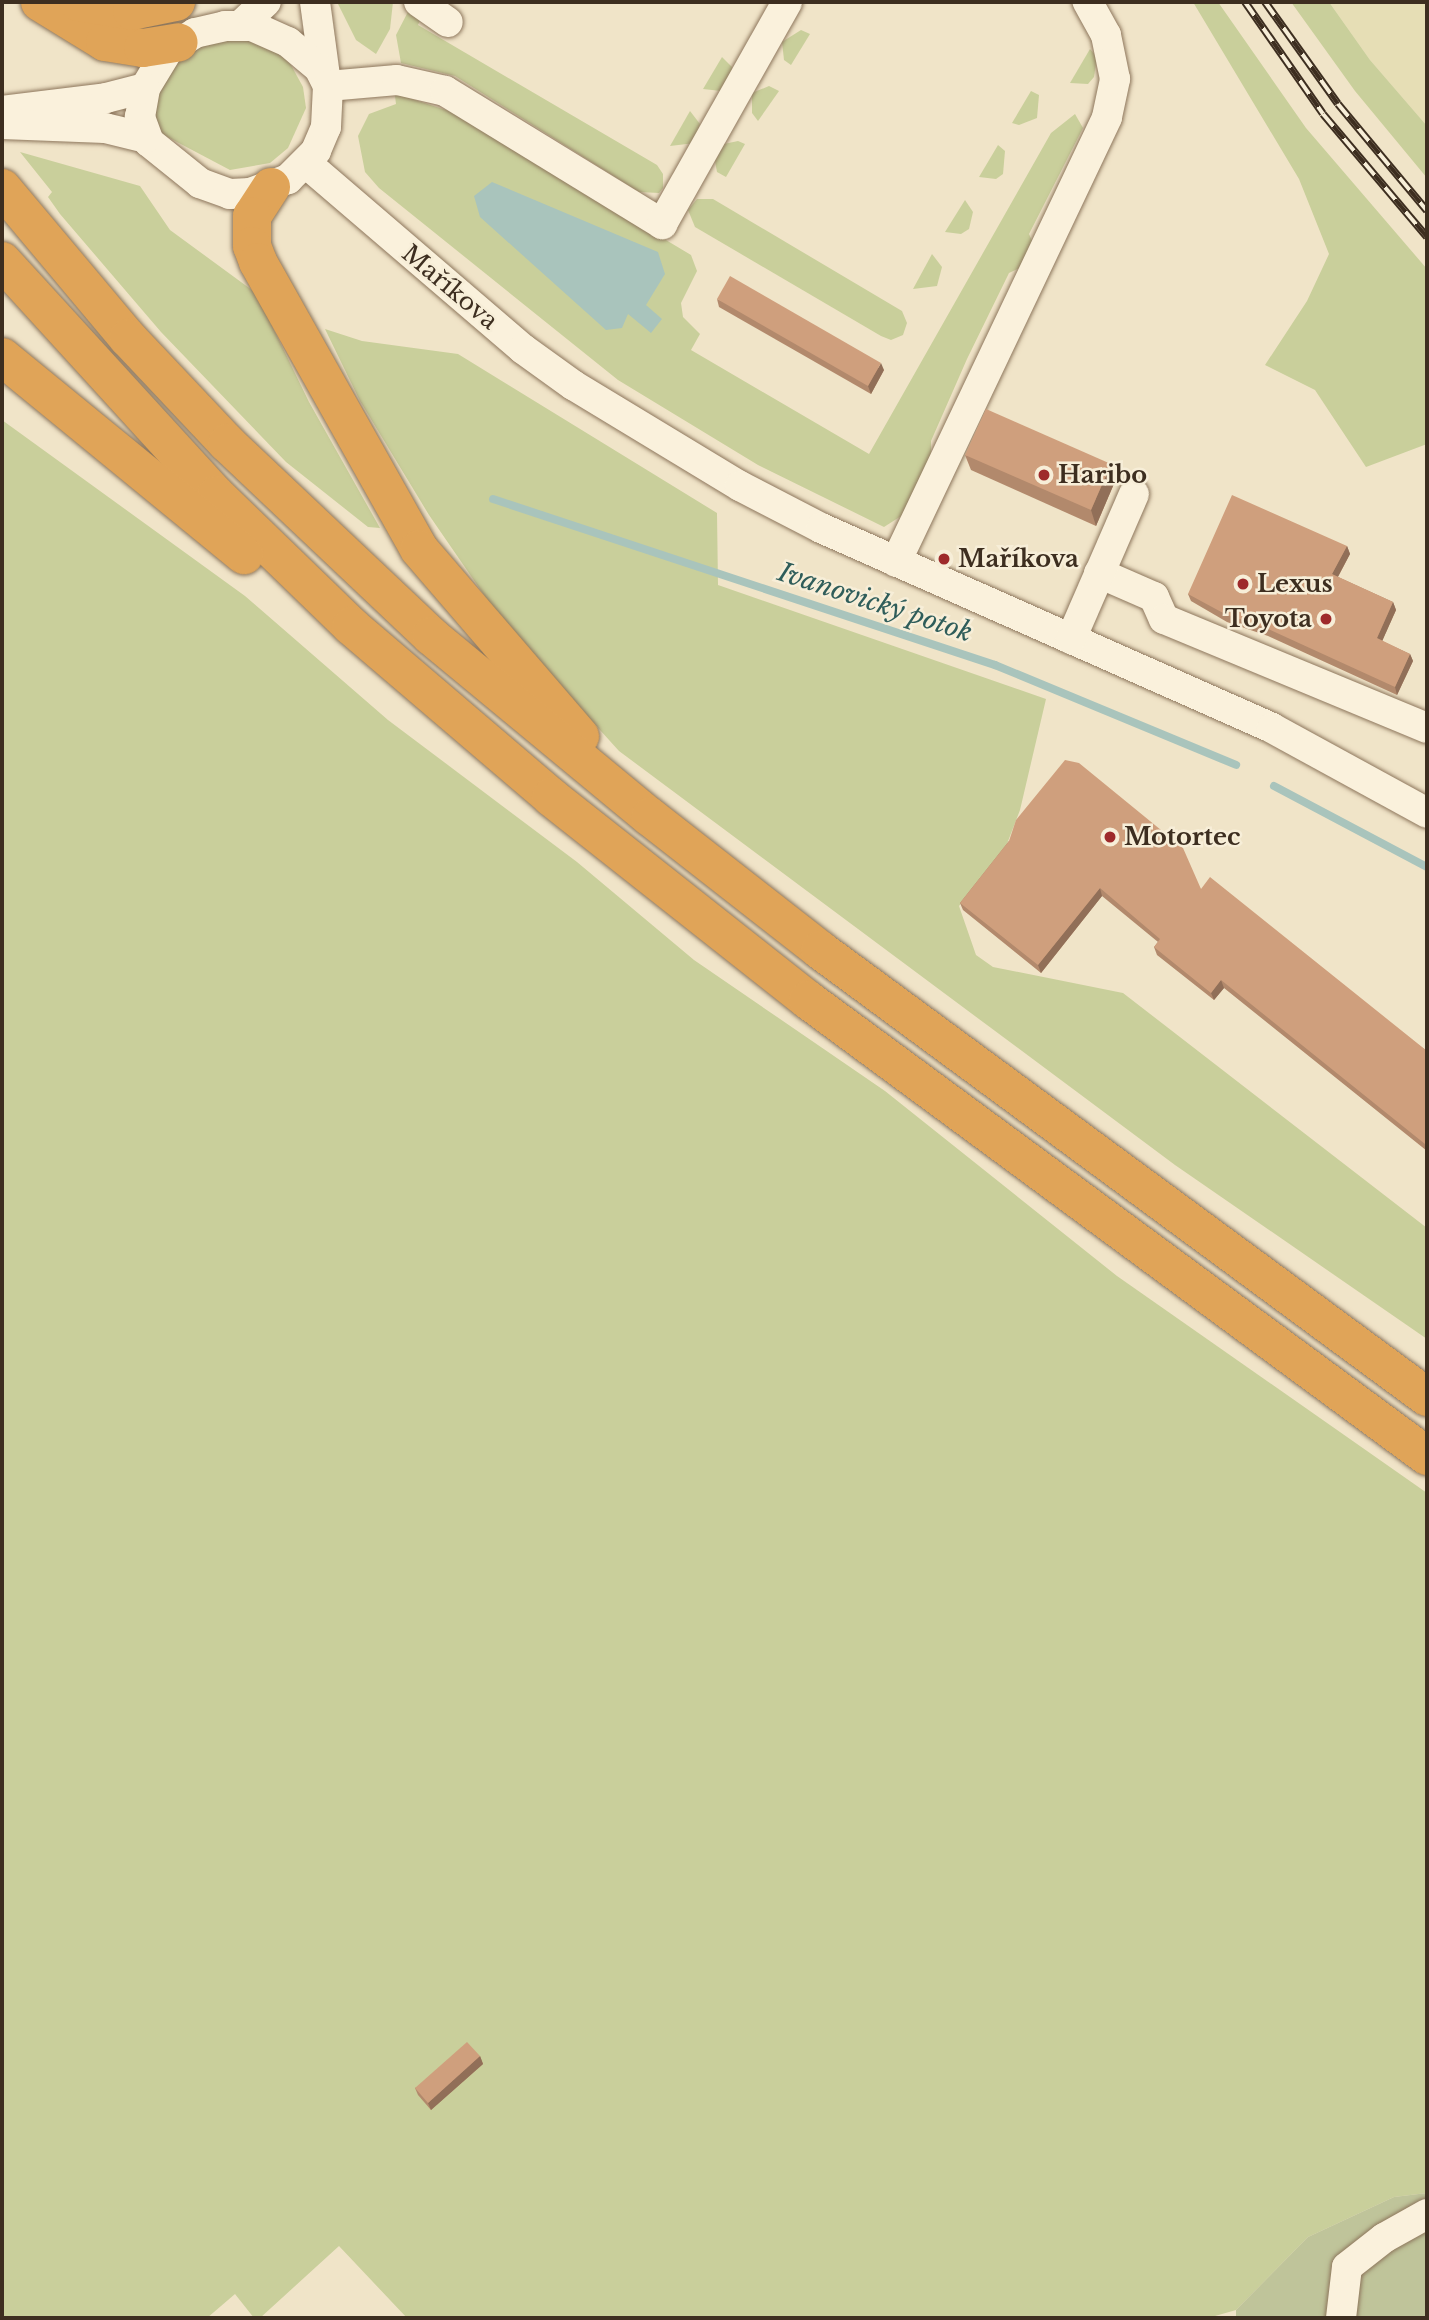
<!DOCTYPE html>
<meta charset="utf-8">
<style>
body{margin:0}
#map{position:relative;width:1429px;height:2320px;overflow:hidden;background:#f0e4c8;font-family:"Libre Baskerville",serif}
div>[style]{position:absolute}
[style*='--x']{left:calc(var(--x)*1px);top:calc(var(--y)*1px);width:calc(var(--w)*1px);rotate:calc(var(--a)*1deg)}
.farmland>*{inset:0;background:#e6deb5}
.green>*{inset:0;background:#c9cf9b}
.cemetery>*{inset:0;background:#bfc49a}
.water>*{inset:0;background:#a9c4bc}
.stream>*{height:8px;margin:-4px;padding:0 4px;transform-origin:4px;border-radius:4px;background:#a9c4bc}
.roads{filter:drop-shadow(0 0 2px #8d765c) drop-shadow(0 0 2px #8d765c)}
.minor>*{height:30px;margin:-15px;padding:0 15px;transform-origin:15px;border-radius:15px;background:#faf1dc}
.highway>*{height:38px;margin:-19px;padding:0 19px;transform-origin:19px;border-radius:19px;background:#e0a458}
.rail>*{height:8px;margin-top:-4px;transform-origin:0;background:repeating-linear-gradient(90deg,#f7eed8 0 16px,#3d2e20 0 32px);box-sizing:border-box;border-block:2px solid #3d2e20}
.wall>*{inset:0;background:#b2896c}
.shaded-wall>*{inset:0;background:#916f58}
.building>*{inset:0;background:#cf9f7d}
.dots>*{width:19px;height:19px;translate:-50% -50%;box-sizing:border-box;border:4px solid #f7eed8;border-radius:50%}
span{translate:-50% -50%;white-space:nowrap;text-align:center;line-height:1.15;-webkit-text-stroke:5px #f7eed8;paint-order:stroke}
.street-label{font-size:24px;color:#3d2e20}
.poi-label{font-size:24px;color:#3d2e20;font-weight:700}
.left{translate:0 -50%;text-align:left}
.right{translate:-100% -50%;text-align:right}
.water-label{font-size:26px;color:#2f5d5a;font-style:italic}
.frame{position:absolute;inset:0;border:4px solid #3d2e20;pointer-events:none}
</style>
<div id="map">
<div class="farmland">
<i style="clip-path:polygon(1329px 2px,1427px 2px,1427px 126px,1370px 60px)"></i>
</div>
<div class="green">
<i style="clip-path:polygon(337px 2px,393px 2px,390px 29px,376px 54px,356px 40px)"></i>
<i style="clip-path:polygon(1193px 2px,1218px 2px,1306px 128px,1427px 269px,1427px 444px,1366px 467px,1315px 390px,1265px 365px,1307px 301px,1329px 254px,1299px 179px)"></i>
<i style="clip-path:polygon(1291px 2px,1329px 2px,1370px 60px,1427px 126px,1427px 178px,1355px 91px)"></i>
<i style="clip-path:polygon(411px 6px,423px 14px,418px 25px,657px 165px,663px 174px,663px 188px,659px 193px,639px 192px,455px 76px,401px 63px,396px 35px)"></i>
<i style="clip-path:polygon(801px 30px,810px 34px,791px 65px,784px 60px,782px 42px)"></i>
<i style="clip-path:polygon(241px 37px,276px 49px,291px 65px,303px 87px,306px 108px,288px 148px,270px 163px,230px 170px,158px 132px,151px 120px,164px 76px,182px 56px,214px 40px)"></i>
<i style="clip-path:polygon(1090px 49px,1097px 57px,1094px 77px,1088px 84px,1070px 83px)"></i>
<i style="clip-path:polygon(722px 57px,732px 67px,732px 78px,721px 91px,703px 89px)"></i>
<i style="clip-path:polygon(769px 86px,779px 91px,758px 121px,752px 113px,752px 93px)"></i>
<i style="clip-path:polygon(1031px 91px,1039px 95px,1037px 118px,1019px 125px,1012px 123px)"></i>
<i style="clip-path:polygon(400px 95px,452px 112px,691px 255px,697px 271px,681px 303px,683px 317px,700px 334px,691px 350px,869px 454px,1051px 133px,1075px 114px,1083px 128px,1029px 234px,1033px 243px,1024px 266px,1009px 273px,967px 359px,931px 441px,931px 468px,909px 511px,884px 527px,758px 465px,618px 380px,379px 188px,365px 172px,358px 136px,369px 114px,396px 104px,395px 96px)"></i>
<i style="clip-path:polygon(690px 111px,700px 124px,695px 143px,670px 146px)"></i>
<i style="clip-path:polygon(738px 141px,745px 144px,726px 177px,717px 172px,715px 161px,724px 144px)"></i>
<i style="clip-path:polygon(998px 145px,1005px 151px,1003px 174px,996px 179px,979px 177px)"></i>
<i style="clip-path:polygon(20px 152px,140px 186px,170px 230px,256px 293px,309px 402px,380px 528px,368px 527px,286px 462px,161px 332px,60px 214px,48px 197px,52px 192px)"></i>
<i style="clip-path:polygon(697px 199px,713px 199px,902px 311px,907px 323px,903px 335px,891px 340px,881px 336px,695px 227px,688px 210px)"></i>
<i style="clip-path:polygon(965px 200px,973px 212px,969px 229px,961px 234px,945px 232px)"></i>
<i style="clip-path:polygon(932px 254px,942px 267px,937px 286px,913px 289px)"></i>
<i style="clip-path:polygon(325px 329px,362px 341px,458px 354px,717px 513px,718px 585px,1046px 699px,1020px 810px,1005px 849px,959px 906px,976px 955px,993px 967px,1123px 993px,1427px 1228px,1427px 1339px,1175px 1165px,619px 751px,504px 624px,429px 515px,360px 401px)"></i>
<i style="clip-path:polygon(2px 420px,245px 596px,388px 720px,577px 862px,694px 960px,885px 1091px,1117px 1276px,1427px 1493px,1427px 2193px,1394px 2197px,1308px 2237px,1236px 2310px,1208px 2318px,407px 2318px,339px 2246px,260px 2318px,254px 2318px,235px 2294px,207px 2318px,2px 2318px)"></i>
</div>
<div class="cemetery">
<i style="clip-path:polygon(1427px 2193px,1427px 2318px,1236px 2318px,1236px 2310px,1308px 2237px,1394px 2197px)"></i>
</div>
<div class="water">
<i style="clip-path:polygon(492px 182px,658px 252px,665px 274px,646px 305px,662px 319px,651px 333px,628px 314px,622px 328px,606px 330px,480px 217px,474px 196px)"></i>
</div>
<div class="stream">
<i style="--x:493;--y:499;--w:529;--a:18.3"></i>
<i style="--x:995;--y:665;--w:261;--a:22.5"></i>
<i style="--x:1274;--y:786;--w:173;--a:27.9"></i>
</div>
<div class="roads">
<div class="minor">
<i style="--x:315;--y:2;--w:75;--a:82.3"></i>
<i style="--x:419;--y:2;--w:35;--a:35"></i>
<i style="--x:241;--y:25;--w:34;--a:-43"></i>
<i style="--x:225;--y:26;--w:27;--a:0"></i>
<i style="--x:252;--y:26;--w:39;--a:24"></i>
<i style="--x:288;--y:42;--w:40;--a:40"></i>
<i style="--x:319;--y:68;--w:20;--a:63"></i>
<i style="--x:328;--y:86;--w:41;--a:92.8"></i>
<i style="--x:326;--y:127;--w:26;--a:113"></i>
<i style="--x:316;--y:151;--w:40;--a:135"></i>
<i style="--x:288;--y:179;--w:40;--a:159.8"></i>
<i style="--x:250;--y:193;--w:20;--a:177"></i>
<i style="--x:230;--y:194;--w:32;--a:-160"></i>
<i style="--x:200;--y:183;--w:65;--a:-141.2"></i>
<i style="--x:149;--y:142;--w:27;--a:-110"></i>
<i style="--x:140;--y:117;--w:29;--a:-80"></i>
<i style="--x:145;--y:88;--w:44;--a:-58.8"></i>
<i style="--x:168;--y:50;--w:32;--a:-32"></i>
<i style="--x:195;--y:33;--w:31;--a:-13"></i>
<i style="--x:328;--y:86;--w:69;--a:-5"></i>
<i style="--x:397;--y:80;--w:49;--a:12.9"></i>
<i style="--x:445;--y:91;--w:255;--a:31.5"></i>
<i style="--x:662;--y:224;--w:255;--a:-60.6"></i>
<i style="--x:2;--y:111;--w:105;--a:-7.1"></i>
<i style="--x:106;--y:98;--w:40;--a:-14.4"></i>
<i style="--x:2;--y:124;--w:103;--a:2.2"></i>
<i style="--x:105;--y:128;--w:42;--a:13.7"></i>
<i style="--x:306;--y:163;--w:286;--a:40.6"></i>
<i style="--x:523;--y:349;--w:62;--a:35.8"></i>
<i style="--x:573;--y:385;--w:195;--a:31.2"></i>
<i style="--x:740;--y:486;--w:91;--a:27.4"></i>
<i style="--x:821;--y:528;--w:493;--a:23.9"></i>
<i style="--x:1272;--y:728;--w:177;--a:28.7"></i>
<i style="--x:896;--y:562;--w:492;--a:-64.6"></i>
<i style="--x:1107;--y:117;--w:39;--a:-78"></i>
<i style="--x:1115;--y:79;--w:45;--a:-101.6"></i>
<i style="--x:1106;--y:35;--w:38;--a:-119"></i>
<i style="--x:1099;--y:573;--w:60;--a:23.6"></i>
<i style="--x:1154;--y:597;--w:24;--a:66"></i>
<i style="--x:1164;--y:619;--w:285;--a:22.5"></i>
<i style="--x:1071;--y:639;--w:158;--a:-66.5"></i>
<i style="--x:1341;--y:2318;--w:51;--a:-83.3"></i>
<i style="--x:1347;--y:2267;--w:47;--a:-38.1"></i>
<i style="--x:1384;--y:2238;--w:49;--a:-29.2"></i>
</div>
<div class="highway">
<i style="--x:40;--y:2;--w:76;--a:31.6"></i>
<i style="--x:105;--y:42;--w:38;--a:9"></i>
<i style="--x:143;--y:48;--w:36;--a:-9"></i>
<i style="--x:78;--y:2;--w:55;--a:9.5"></i>
<i style="--x:132;--y:11;--w:45;--a:-11.6"></i>
<i style="--x:271;--y:187;--w:35;--a:123"></i>
<i style="--x:252;--y:216;--w:30;--a:90"></i>
<i style="--x:252;--y:246;--w:17;--a:69"></i>
<i style="--x:258;--y:262;--w:329;--a:60.7"></i>
<i style="--x:419;--y:549;--w:247;--a:49.3"></i>
<i style="--x:2;--y:188;--w:196;--a:50"></i>
<i style="--x:128;--y:338;--w:144;--a:46.7"></i>
<i style="--x:227;--y:443;--w:281;--a:43.4"></i>
<i style="--x:431;--y:636;--w:284;--a:39.6"></i>
<i style="--x:650;--y:817;--w:216;--a:38"></i>
<i style="--x:820;--y:950;--w:754;--a:36.37"></i>
<i style="--x:2;--y:261;--w:317;--a:47.6"></i>
<i style="--x:216;--y:495;--w:188;--a:44.1"></i>
<i style="--x:351;--y:626;--w:263;--a:40.5"></i>
<i style="--x:551;--y:797;--w:328;--a:38.3"></i>
<i style="--x:808;--y:1000;--w:769;--a:36.38"></i>
<i style="--x:2;--y:357;--w:313;--a:39.3"></i>
</div>
</div>
<div class="rail">
<i style="--x:1245;--y:2;--w:136;--a:55.1"></i>
<i style="--x:1323;--y:114;--w:161;--a:49.8"></i>
<i style="--x:1265;--y:2;--w:125;--a:54.4"></i>
<i style="--x:1338;--y:104;--w:139;--a:50.2"></i>
</div>
<div class="wall">
<i style="clip-path:polygon(717px 299px,884px 370px,871px 394px,719px 307px)"></i>
<i style="clip-path:polygon(965px 455px,1116px 479px,1096px 526px,971px 470px)"></i>
<i style="clip-path:polygon(1347px 546px,1350px 554px,1338px 577px,1393px 602px,1396px 610px,1382px 641px,1410px 654px,1413px 661px,1397px 695px,1268px 636px,1227px 622px,1191px 601px,1188px 594px)"></i>
<i style="clip-path:polygon(1009px 841px,1201px 889px,1427px 1051px,1427px 1151px,1224px 988px,1214px 1000px,1157px 955px,1154px 947px,1158px 942px,1102px 896px,1041px 973px,963px 910px,960px 903px)"></i>
<i style="clip-path:polygon(480px 2056px,483px 2064px,431px 2110px,418px 2095px,415px 2088px)"></i>
</div>
<div class="shaded-wall">
<i style="clip-path:polygon(881px 363px,884px 370px,871px 394px,868px 386px)"></i>
<i style="clip-path:polygon(1111px 464px,1116px 479px,1096px 526px,1091px 510px)"></i>
<i style="clip-path:polygon(1347px 546px,1350px 554px,1335px 582px,1332px 574px)"></i>
<i style="clip-path:polygon(1393px 602px,1396px 610px,1380px 646px,1377px 638px)"></i>
<i style="clip-path:polygon(1410px 654px,1413px 661px,1397px 695px,1395px 687px)"></i>
<i style="clip-path:polygon(1100px 888px,1102px 896px,1041px 973px,1038px 965px)"></i>
<i style="clip-path:polygon(1221px 980px,1224px 988px,1214px 1000px,1211px 993px)"></i>
<i style="clip-path:polygon(480px 2056px,483px 2064px,431px 2110px,428px 2103px)"></i>
</div>
<div class="building">
<i style="clip-path:polygon(730px 276px,881px 363px,868px 386px,717px 299px)"></i>
<i style="clip-path:polygon(986px 409px,1111px 464px,1091px 510px,965px 455px)"></i>
<i style="clip-path:polygon(1232px 495px,1347px 546px,1332px 574px,1393px 602px,1377px 638px,1410px 654px,1395px 687px,1266px 628px,1225px 614px,1188px 594px)"></i>
<i style="clip-path:polygon(1065px 760px,1079px 763px,1183px 848px,1201px 889px,1210px 877px,1427px 1051px,1427px 1142px,1425px 1144px,1221px 980px,1211px 993px,1154px 947px,1160px 939px,1100px 888px,1038px 965px,960px 903px,1009px 841px,1016px 820px)"></i>
<i style="clip-path:polygon(467px 2042px,480px 2056px,428px 2103px,415px 2088px)"></i>
</div>
<div class="dots">
<i style="left:1044px;top:475px;background:#9e2a2b"></i>
<i style="left:944px;top:559px;background:#9e2a2b"></i>
<i style="left:1243px;top:584px;background:#9e2a2b"></i>
<i style="left:1326px;top:619px;background:#9e2a2b"></i>
<i style="left:1110px;top:837px;background:#9e2a2b"></i>
</div>
<div class="street-label">
<span style="left:450px;top:287px;rotate:40deg">Maříkova</span>
</div>
<div class="poi-label">
<span class="left" style="left:1058px;top:475px">Haribo</span>
<span class="left" style="left:958px;top:559px">Maříkova</span>
<span class="left" style="left:1257px;top:584px">Lexus</span>
<span class="right" style="left:1312px;top:619px">Toyota</span>
<span class="left" style="left:1124px;top:837px">Motortec</span>
</div>
<div class="water-label">
<span style="left:875px;top:603px;rotate:18deg">Ivanovický potok</span>
</div>
<div class="frame"></div>
</div>
